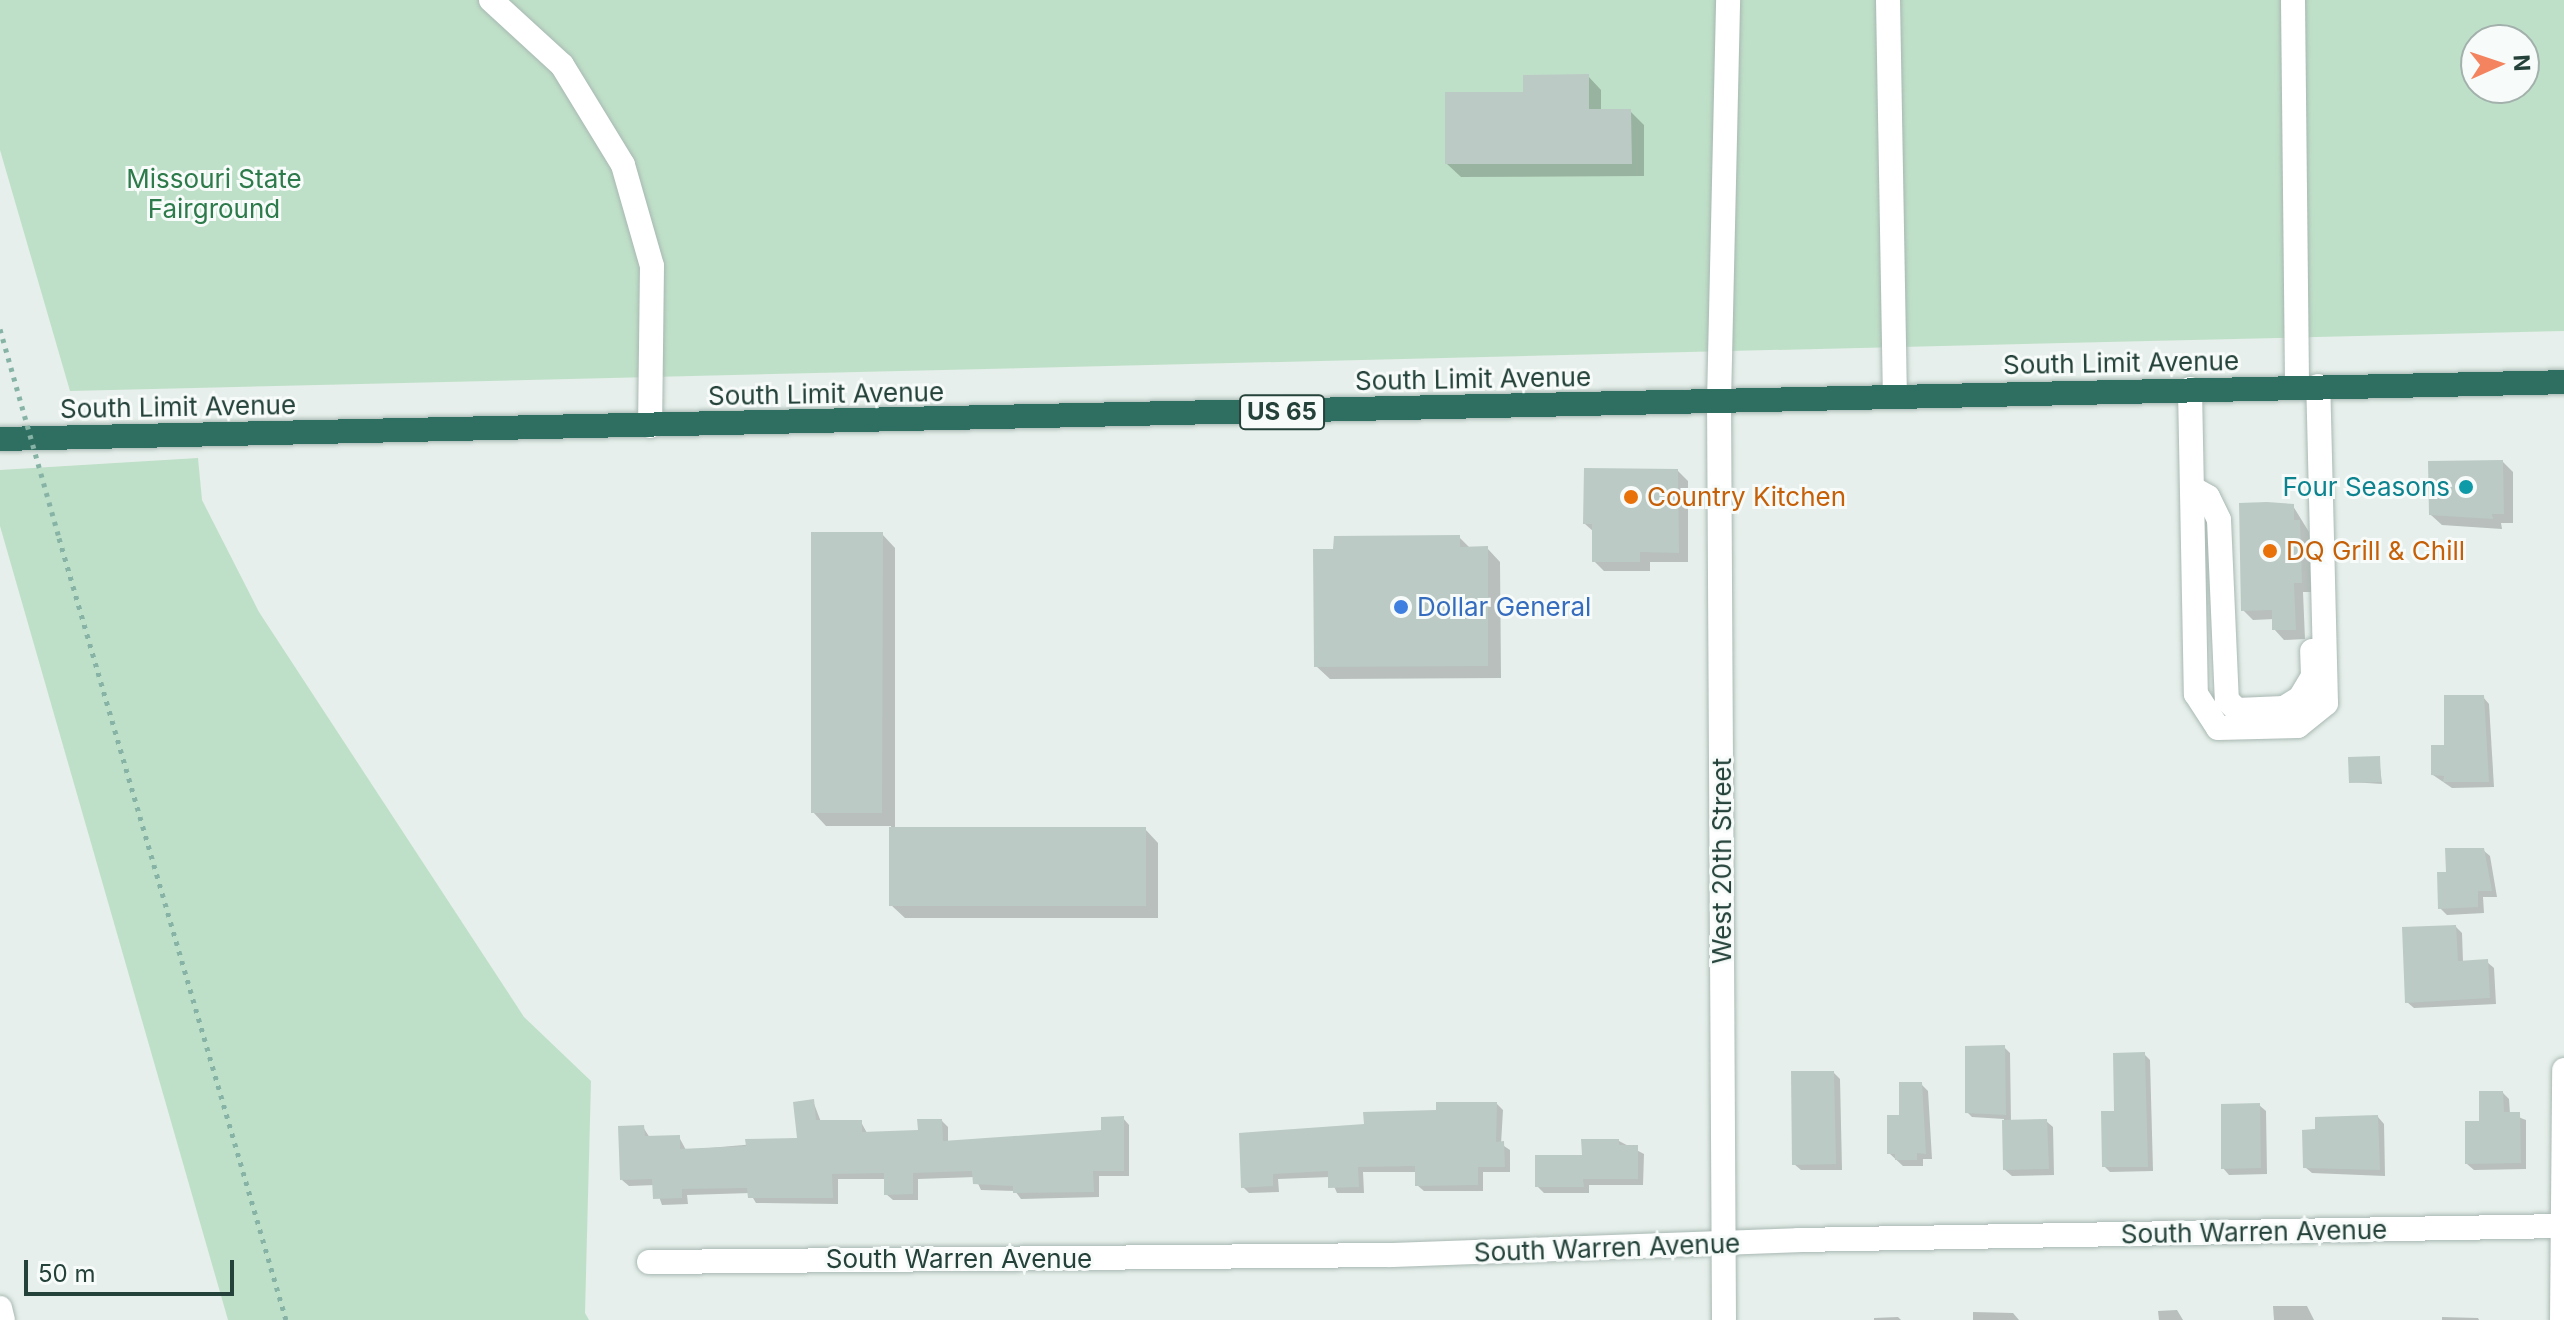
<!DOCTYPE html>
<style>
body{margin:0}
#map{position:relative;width:2564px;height:1320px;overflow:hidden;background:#e6efeb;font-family:Inter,sans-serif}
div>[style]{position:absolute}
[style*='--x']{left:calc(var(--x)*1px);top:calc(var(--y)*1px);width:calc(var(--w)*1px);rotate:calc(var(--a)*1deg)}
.green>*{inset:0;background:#bfe0c8}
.shadow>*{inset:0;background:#0003}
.building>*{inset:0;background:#bbcac4}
.path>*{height:5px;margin-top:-2.5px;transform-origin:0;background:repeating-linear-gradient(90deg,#86b3a5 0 4px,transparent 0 10px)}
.roads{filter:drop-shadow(0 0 2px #a8b8b2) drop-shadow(0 0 2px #a8b8b2)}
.minor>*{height:24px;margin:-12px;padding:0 12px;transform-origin:12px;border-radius:12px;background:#fff}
.highway>*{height:24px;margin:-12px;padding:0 12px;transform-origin:12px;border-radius:12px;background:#2f6f62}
.path-bridge>*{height:5px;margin-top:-2.5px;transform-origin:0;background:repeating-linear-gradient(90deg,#86b3a5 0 4px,transparent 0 10px)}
.dots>*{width:22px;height:22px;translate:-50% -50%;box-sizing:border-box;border:4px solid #f7fbf9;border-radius:50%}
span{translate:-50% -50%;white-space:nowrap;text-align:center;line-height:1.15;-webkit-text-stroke:6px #f7fbf9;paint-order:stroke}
.shield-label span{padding:2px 6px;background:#f7fbf9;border:2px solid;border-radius:6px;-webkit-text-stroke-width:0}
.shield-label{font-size:24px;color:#24423a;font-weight:700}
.park-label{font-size:26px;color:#2d7a4b}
.street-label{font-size:26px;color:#24423a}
.culture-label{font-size:26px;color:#0d838f}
.right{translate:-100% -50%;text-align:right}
.food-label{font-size:26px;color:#c56008}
.left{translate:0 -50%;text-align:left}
.shop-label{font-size:26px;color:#366cbe}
.north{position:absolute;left:2460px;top:24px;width:80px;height:80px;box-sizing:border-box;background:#f7fbf9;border:2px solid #a3b1ad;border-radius:50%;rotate:87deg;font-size:22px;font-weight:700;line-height:32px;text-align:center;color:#24423a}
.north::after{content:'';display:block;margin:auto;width:28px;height:36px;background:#f4845f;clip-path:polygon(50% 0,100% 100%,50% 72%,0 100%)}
.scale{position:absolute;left:24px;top:1260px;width:210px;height:36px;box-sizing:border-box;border:4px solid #24423a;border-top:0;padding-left:10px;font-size:24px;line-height:28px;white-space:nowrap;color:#24423a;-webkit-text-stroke:6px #f7fbf9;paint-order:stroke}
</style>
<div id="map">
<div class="green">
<i style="clip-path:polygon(evenodd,0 0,2564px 0,2564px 331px,70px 391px,0 150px,0 0,2476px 40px,2524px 40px,2524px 88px,2476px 88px,2476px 40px)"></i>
<i style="clip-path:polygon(198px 458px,202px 500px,259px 612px,524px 1017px,591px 1081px,585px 1313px,589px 1320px,228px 1320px,0 526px,0 470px)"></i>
</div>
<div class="shadow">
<i style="clip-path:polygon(1588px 76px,1601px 90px,1601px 111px,1630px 111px,1644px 125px,1644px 176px,1461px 177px,1447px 164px,1525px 94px)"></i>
<i style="clip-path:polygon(2503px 462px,2513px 472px,2513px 523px,2501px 523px,2502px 529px,2442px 525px,2431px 515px)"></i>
<i style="clip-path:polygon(1678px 471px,1688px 481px,1688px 562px,1650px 562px,1650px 571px,1604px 571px,1594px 561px,1594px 532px,1585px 524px)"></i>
<i style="clip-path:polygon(2293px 506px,2309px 532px,2311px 592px,2303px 592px,2305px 639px,2284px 640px,2274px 629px,2274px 619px,2253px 620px,2243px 610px)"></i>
<i style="clip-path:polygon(882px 534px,895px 548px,895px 829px,1145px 829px,1158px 843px,1158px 918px,905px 918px,891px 905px,891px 826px,826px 826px,813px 812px)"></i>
<i style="clip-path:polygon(1459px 537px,1470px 548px,1487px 548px,1500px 562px,1501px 678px,1330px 679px,1316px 666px,1335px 551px)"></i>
<i style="clip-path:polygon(2483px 697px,2489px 704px,2494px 787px,2452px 788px,2433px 775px)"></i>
<i style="clip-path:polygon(2379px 758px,2382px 784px,2351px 782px)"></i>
<i style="clip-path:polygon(2483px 850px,2490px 856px,2497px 897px,2483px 897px,2484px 913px,2447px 915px,2440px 908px,2448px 874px)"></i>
<i style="clip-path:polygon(2456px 927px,2462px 933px,2463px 962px,2487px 962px,2494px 968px,2496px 1004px,2414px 1008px,2407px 1002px)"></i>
<i style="clip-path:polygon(2004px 1047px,2010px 1053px,2011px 1122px,2046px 1121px,2053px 1127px,2054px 1175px,2012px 1176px,2005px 1170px,2004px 1119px,1972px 1117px,1967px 1112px)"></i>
<i style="clip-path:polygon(2144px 1054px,2150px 1060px,2153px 1171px,2110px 1172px,2104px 1166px)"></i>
<i style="clip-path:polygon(1834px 1073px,1840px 1079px,1842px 1170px,1801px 1170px,1794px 1164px)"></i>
<i style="clip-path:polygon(1921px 1084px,1928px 1091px,1932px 1159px,1923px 1159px,1923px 1166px,1903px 1166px,1889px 1153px,1901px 1117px)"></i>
<i style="clip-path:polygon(2503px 1093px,2509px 1099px,2510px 1114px,2526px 1120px,2526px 1169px,2474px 1170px,2467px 1164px,2481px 1123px)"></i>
<i style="clip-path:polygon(813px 1101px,821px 1122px,861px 1122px,867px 1133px,920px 1132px,942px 1121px,948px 1127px,948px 1143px,1103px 1132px,1123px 1118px,1129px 1125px,1129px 1176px,1099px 1176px,1099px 1197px,1021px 1199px,1015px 1191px,981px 1190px,975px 1177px,918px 1179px,918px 1200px,893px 1200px,886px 1194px,886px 1179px,838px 1179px,838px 1204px,756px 1203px,750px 1193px,687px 1195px,688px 1204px,662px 1205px,655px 1185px,629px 1186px,622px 1180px,643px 1127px,650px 1138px,679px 1137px,686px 1150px,800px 1140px)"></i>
<i style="clip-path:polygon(1497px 1104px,1503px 1110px,1501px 1144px,1510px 1150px,1510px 1172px,1483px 1172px,1483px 1191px,1424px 1191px,1417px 1185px,1417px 1172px,1363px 1172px,1364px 1193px,1337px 1193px,1330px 1177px,1278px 1179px,1279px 1192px,1249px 1193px,1243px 1187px,1366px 1125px)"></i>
<i style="clip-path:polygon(2259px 1105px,2266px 1111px,2267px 1174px,2229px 1175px,2223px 1168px)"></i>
<i style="clip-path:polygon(2378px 1117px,2384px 1124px,2385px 1176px,2312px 1173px,2305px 1167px)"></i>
<i style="clip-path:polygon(1619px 1141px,1644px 1154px,1643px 1185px,1589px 1185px,1589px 1193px,1544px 1193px,1537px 1186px)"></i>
<i style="clip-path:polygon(2273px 1306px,2307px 1306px,2314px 1320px,2274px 1320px)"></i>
<i style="clip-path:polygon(2177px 1310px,2183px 1320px,2159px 1320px,2158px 1311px)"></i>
<i style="clip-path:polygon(1973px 1312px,2013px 1313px,2019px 1320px,1973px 1320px)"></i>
<i style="clip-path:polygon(1898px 1317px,1901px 1320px,1874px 1320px,1874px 1318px)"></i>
<i style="clip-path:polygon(2442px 1317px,2478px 1318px,2479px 1320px,2442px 1320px)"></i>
</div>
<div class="building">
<i style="clip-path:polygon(1589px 74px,1589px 109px,1631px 109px,1632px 164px,1445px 164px,1445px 92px,1523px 92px,1523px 75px)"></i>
<i style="clip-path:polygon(2503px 460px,2504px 514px,2492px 514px,2493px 519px,2429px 515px,2428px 461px)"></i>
<i style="clip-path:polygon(1584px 468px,1678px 469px,1679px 553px,1640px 552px,1640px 562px,1592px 562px,1592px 524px,1583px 524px)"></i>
<i style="clip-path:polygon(2267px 502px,2294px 504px,2294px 520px,2300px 520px,2302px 583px,2294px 583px,2296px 630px,2272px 630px,2272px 610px,2241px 611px,2239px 503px)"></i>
<i style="clip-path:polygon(811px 532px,883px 532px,882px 813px,811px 813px)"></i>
<i style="clip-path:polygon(1460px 535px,1460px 547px,1488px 546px,1488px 666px,1314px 667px,1313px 549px,1333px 549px,1334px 536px)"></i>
<i style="clip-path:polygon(2444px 695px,2484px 695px,2489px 782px,2443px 782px,2444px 776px,2431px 775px,2431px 745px,2444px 745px)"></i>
<i style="clip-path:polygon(2380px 756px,2381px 782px,2349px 783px,2348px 757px)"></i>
<i style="clip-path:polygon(889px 827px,1146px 827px,1146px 906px,889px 906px)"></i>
<i style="clip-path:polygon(2445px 848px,2484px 848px,2492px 891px,2478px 891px,2478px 907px,2438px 909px,2437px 872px,2446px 872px)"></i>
<i style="clip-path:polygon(2456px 925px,2458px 961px,2488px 959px,2490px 998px,2405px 1003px,2402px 927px)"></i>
<i style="clip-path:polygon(2005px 1045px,2006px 1115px,1965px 1113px,1965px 1046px)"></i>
<i style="clip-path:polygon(2145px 1052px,2148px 1167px,2102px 1167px,2101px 1111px,2114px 1111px,2113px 1053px)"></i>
<i style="clip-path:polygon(1791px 1071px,1834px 1071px,1836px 1164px,1792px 1165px)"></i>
<i style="clip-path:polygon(1899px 1082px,1922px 1082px,1926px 1154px,1917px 1153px,1917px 1160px,1895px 1160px,1895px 1154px,1887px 1154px,1887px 1115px,1899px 1115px)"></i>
<i style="clip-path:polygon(2479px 1091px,2503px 1091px,2504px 1112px,2520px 1112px,2521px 1163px,2465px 1164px,2465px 1121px,2479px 1121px)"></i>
<i style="clip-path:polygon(814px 1099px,816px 1120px,862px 1120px,862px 1132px,918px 1130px,917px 1119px,942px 1119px,943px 1141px,1101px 1130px,1101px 1117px,1124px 1116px,1124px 1171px,1093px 1171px,1094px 1192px,1013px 1193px,1013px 1186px,973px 1184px,972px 1171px,913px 1173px,913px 1194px,884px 1195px,884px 1173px,832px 1174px,833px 1198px,748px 1198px,747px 1188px,682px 1189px,682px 1198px,653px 1199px,652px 1179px,620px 1180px,618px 1126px,644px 1125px,645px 1136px,680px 1135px,680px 1149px,746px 1146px,745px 1139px,797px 1138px,793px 1102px)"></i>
<i style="clip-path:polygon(1436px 1102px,1497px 1102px,1496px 1142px,1504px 1141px,1505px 1167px,1478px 1167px,1478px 1185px,1415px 1186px,1415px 1166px,1358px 1167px,1359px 1187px,1328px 1188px,1328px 1171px,1273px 1174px,1273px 1186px,1241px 1188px,1239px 1133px,1364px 1124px,1363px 1112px,1436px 1110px)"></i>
<i style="clip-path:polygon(2260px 1103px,2261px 1168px,2221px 1169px,2221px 1104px)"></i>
<i style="clip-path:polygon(2378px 1115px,2380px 1170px,2303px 1168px,2302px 1130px,2315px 1129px,2315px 1117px)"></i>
<i style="clip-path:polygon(2047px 1119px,2049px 1169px,2003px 1170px,2002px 1120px)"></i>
<i style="clip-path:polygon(1581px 1139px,1619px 1139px,1619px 1145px,1638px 1145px,1638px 1179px,1583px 1179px,1584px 1187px,1535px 1187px,1535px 1155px,1582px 1155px)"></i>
</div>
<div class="path">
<i style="--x:59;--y:538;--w:814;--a:73.81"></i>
</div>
<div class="roads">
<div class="minor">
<i style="--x:491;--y:0;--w:96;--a:42.5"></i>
<i style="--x:562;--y:65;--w:117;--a:58.6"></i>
<i style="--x:623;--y:165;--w:105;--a:74"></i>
<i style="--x:652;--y:266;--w:160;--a:90.7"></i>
<i style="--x:1888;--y:0;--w:396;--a:89"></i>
<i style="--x:2293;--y:0;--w:386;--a:89.4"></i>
<i style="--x:2190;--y:389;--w:305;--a:88.9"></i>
<i style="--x:2196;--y:694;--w:40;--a:57.1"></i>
<i style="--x:2218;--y:728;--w:80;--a:-1.4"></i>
<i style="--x:2298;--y:726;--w:36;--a:-39"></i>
<i style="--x:2326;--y:703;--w:317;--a:-91.4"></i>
<i style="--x:2192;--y:488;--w:18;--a:29"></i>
<i style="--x:2208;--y:497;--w:25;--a:64"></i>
<i style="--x:2219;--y:520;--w:180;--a:87.5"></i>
<i style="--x:2227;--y:700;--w:14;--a:45"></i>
<i style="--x:2237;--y:710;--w:47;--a:-2.4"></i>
<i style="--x:2284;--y:708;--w:19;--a:-32"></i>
<i style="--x:2300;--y:698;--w:26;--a:-59"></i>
<i style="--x:2313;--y:676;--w:25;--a:-92"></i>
<i style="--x:649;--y:1262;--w:742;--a:-0.54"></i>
<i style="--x:1391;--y:1255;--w:407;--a:-2.1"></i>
<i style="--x:1798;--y:1240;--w:766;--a:-1.05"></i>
<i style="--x:0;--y:1308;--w:12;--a:76"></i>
<i style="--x:1724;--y:1320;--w:918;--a:-90.31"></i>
<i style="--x:1719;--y:402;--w:402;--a:-88.7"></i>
<i style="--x:2562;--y:1320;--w:250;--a:-89.5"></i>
</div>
<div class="highway">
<i style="--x:0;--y:439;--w:2565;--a:-1.27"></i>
</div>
</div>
<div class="path-bridge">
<i style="--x:0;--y:329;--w:217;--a:74.2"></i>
</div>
<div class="dots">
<i style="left:2466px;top:487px;background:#0f9aa8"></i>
<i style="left:1631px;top:497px;background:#e8710a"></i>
<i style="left:2270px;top:551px;background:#e8710a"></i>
<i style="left:1401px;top:607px;background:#3f7fe0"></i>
</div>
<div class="shield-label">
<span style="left:1282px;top:412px">US 65</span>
</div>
<div class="park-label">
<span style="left:214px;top:194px">Missouri State<br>Fairground</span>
</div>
<div class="street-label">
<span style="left:2121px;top:363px;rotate:-1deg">South Limit Avenue</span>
<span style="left:1473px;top:379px;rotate:-1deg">South Limit Avenue</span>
<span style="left:826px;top:394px;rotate:-1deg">South Limit Avenue</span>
<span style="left:178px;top:407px;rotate:-1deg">South Limit Avenue</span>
<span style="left:1722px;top:861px;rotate:-90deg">West 20th Street</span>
<span style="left:2254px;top:1232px;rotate:-1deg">South Warren Avenue</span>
<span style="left:1607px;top:1248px;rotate:-2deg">South Warren Avenue</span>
<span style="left:959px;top:1259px">South Warren Avenue</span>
</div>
<div class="culture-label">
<span class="right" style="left:2450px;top:487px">Four Seasons</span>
</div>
<div class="food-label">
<span class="left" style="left:1647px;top:497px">Country Kitchen</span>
<span class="left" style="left:2286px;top:551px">DQ Grill &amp; Chill</span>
</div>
<div class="shop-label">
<span class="left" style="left:1417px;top:607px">Dollar General</span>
</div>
<div class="north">N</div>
<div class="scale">50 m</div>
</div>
